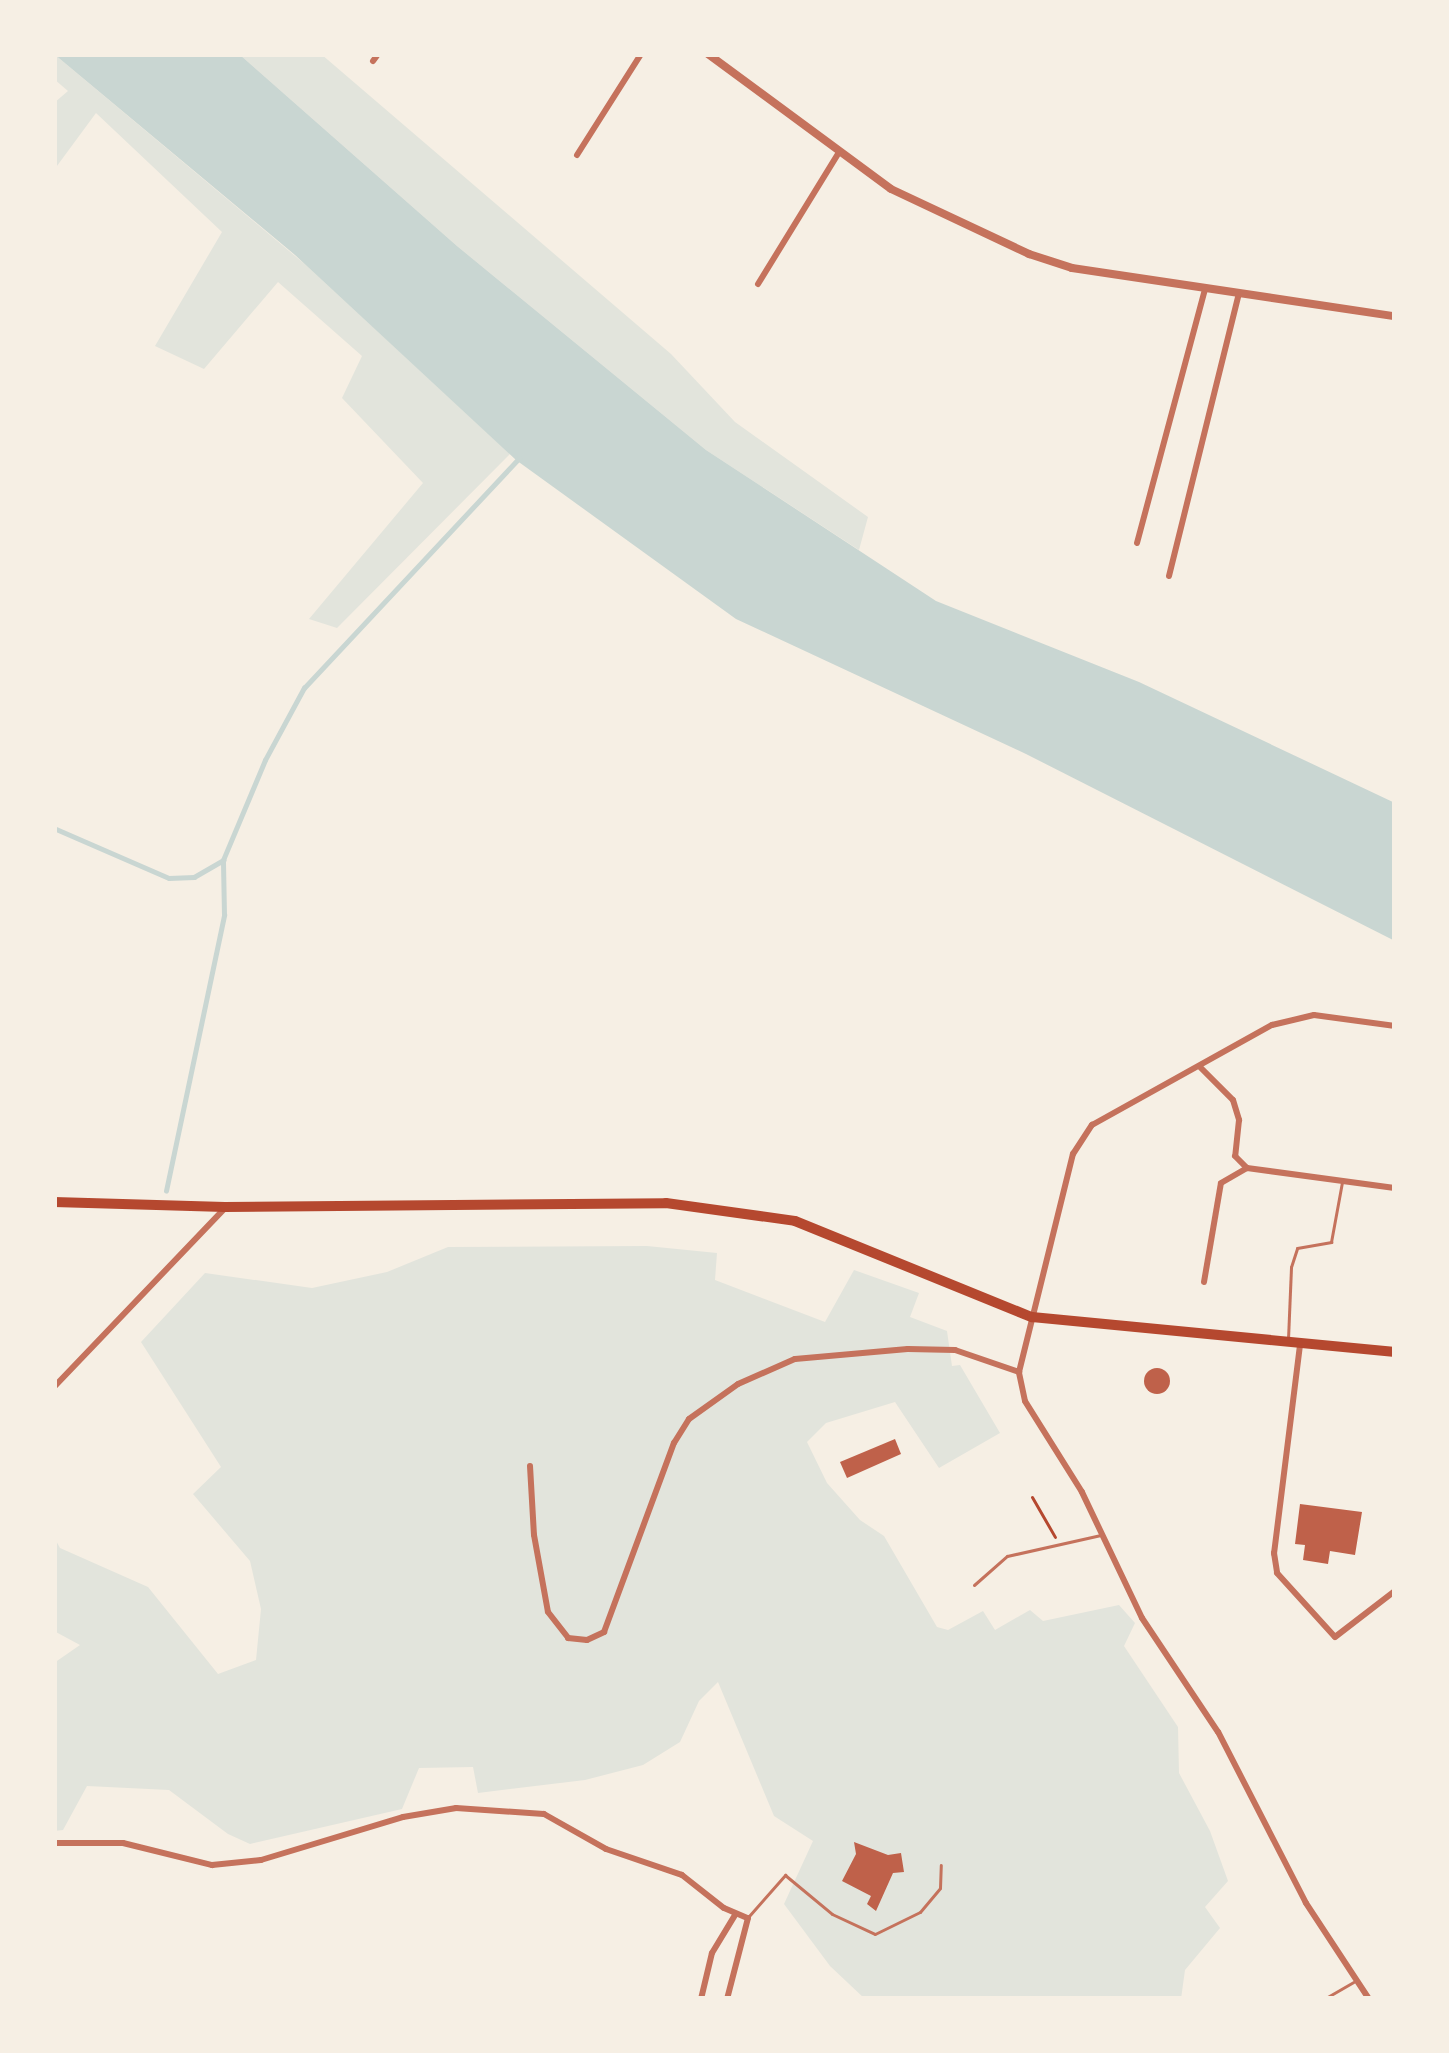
<!DOCTYPE html>
<style>
body{margin:0}
#map{position:relative;width:1449px;height:2053px;overflow:hidden;background:#f6efe4;font-family:"PT Sans",sans-serif}
div>[style]{position:absolute}
[style*='--x']{left:calc(var(--x)*1px);top:calc(var(--y)*1px);width:calc(var(--w)*1px);rotate:calc(var(--a)*1deg)}
.green>*{inset:0;background:#e2e4dc}
.water>*{inset:0;background:#c9d6d2}
.stream>*{height:4.5px;margin:-2.25px;padding:0 2.25px;transform-origin:2.25px;border-radius:2.25px;background:#c9d6d2}
.building>*{inset:0;background:#bf614a}
.round{border-radius:50%}
.path>*{height:3px;margin:-1.5px;padding:0 1.5px;transform-origin:1.5px;border-radius:1.5px;background:#b5482f}
.service>*{height:3px;margin:-1.5px;padding:0 1.5px;transform-origin:1.5px;border-radius:1.5px;background:#c5725c}
.minor>*{height:6px;margin:-3px;padding:0 3px;transform-origin:3px;border-radius:3px;background:#c5725c}
.tertiary>*{height:8px;margin:-4px;padding:0 4px;transform-origin:4px;border-radius:4px;background:#c5725c}
.primary>*{height:10px;margin:-5px;padding:0 5px;transform-origin:5px;border-radius:5px;background:#b5482f}
span{translate:-50% -50%;white-space:nowrap;text-align:center;line-height:1.15;-webkit-text-stroke:9px #f6efe4;paint-order:stroke}
.frame{position:absolute;inset:0;border:57px solid #f6efe4;pointer-events:none}
</style>
<div id="map">
<div class="green">
<i style="clip-path:polygon(54px 54px,307px 266px,510px 454px,337px 628px,309px 619px,423px 483px,342px 398px,362px 356px,278px 282px,204px 369px,155px 346px,222px 232px,96px 113px,54px 170px,54px 103px,68px 91px,54px 79px)"></i>
<i style="clip-path:polygon(239px 54px,321px 54px,671px 354px,735px 422px,868px 517px,859px 550px,706px 450px,457px 246px)"></i>
<i style="clip-path:polygon(647px 1246px,717px 1253px,715px 1280px,825px 1322px,854px 1270px,919px 1293px,910px 1317px,947px 1331px,952px 1366px,960px 1365px,1000px 1433px,939px 1468px,895px 1402px,826px 1423px,807px 1442px,827px 1483px,860px 1520px,884px 1536px,937px 1627px,948px 1630px,983px 1611px,995px 1630px,1030px 1610px,1043px 1621px,1119px 1605px,1135px 1623px,1124px 1646px,1178px 1727px,1179px 1773px,1210px 1831px,1228px 1881px,1205px 1907px,1220px 1928px,1185px 1970px,1181px 1999px,865px 1999px,830px 1966px,784px 1904px,813px 1841px,774px 1816px,718px 1682px,699px 1701px,680px 1742px,643px 1765px,585px 1780px,478px 1793px,473px 1767px,419px 1768px,402px 1809px,250px 1844px,228px 1834px,169px 1790px,87px 1786px,63px 1830px,54px 1831px,54px 1663px,80px 1645px,54px 1631px,54px 1537px,60px 1548px,148px 1587px,218px 1674px,256px 1660px,261px 1609px,250px 1561px,193px 1494px,221px 1467px,141px 1342px,205px 1273px,312px 1288px,387px 1272px,448px 1247px)"></i>
</div>
<div class="water">
<i style="clip-path:polygon(54px 54px,239px 54px,457px 246px,706px 450px,936px 601px,1139px 682px,1395px 803px,1395px 941px,1026px 754px,736px 619px,516px 460px,295px 255px)"></i>
</div>
<div class="stream">
<i style="--x:54;--y:828;--w:125;--a:23.5"></i>
<i style="--x:169;--y:878;--w:25;--a:-2"></i>
<i style="--x:194;--y:877;--w:34;--a:-30"></i>
<i style="--x:223;--y:860;--w:108;--a:-67.2"></i>
<i style="--x:265;--y:760;--w:82;--a:-61.6"></i>
<i style="--x:304;--y:688;--w:315;--a:-46.9"></i>
<i style="--x:166;--y:1191;--w:282;--a:-78.1"></i>
<i style="--x:224;--y:915;--w:54;--a:-91.1"></i>
</div>
<div class="building">
<i class="round" style="left:1144px;top:1368px;width:26px;height:26px"></i>
<i style="clip-path:polygon(895px 1439px,901px 1454px,847px 1478px,840px 1462px)"></i>
<i style="clip-path:polygon(1300px 1504px,1362px 1512px,1355px 1555px,1330px 1551px,1328px 1564px,1303px 1560px,1305px 1545px,1295px 1544px)"></i>
<i style="clip-path:polygon(854px 1842px,888px 1855px,901px 1853px,904px 1872px,893px 1873px,876px 1911px,867px 1904px,871px 1896px,842px 1881px,856px 1854px)"></i>
</div>
<div class="path">
<i style="--x:1032;--y:1497;--w:46;--a:60.1"></i>
</div>
<div class="service">
<i style="--x:1288;--y:1339;--w:72;--a:-87.6"></i>
<i style="--x:1291;--y:1267;--w:20;--a:-72"></i>
<i style="--x:1297;--y:1248;--w:35;--a:-10"></i>
<i style="--x:1331;--y:1242;--w:61;--a:-79.6"></i>
<i style="--x:974;--y:1585;--w:44;--a:-41.3"></i>
<i style="--x:1007;--y:1556;--w:96;--a:-12.6"></i>
<i style="--x:749;--y:1916;--w:55;--a:-48.7"></i>
<i style="--x:785;--y:1875;--w:61;--a:39.7"></i>
<i style="--x:832;--y:1914;--w:47;--a:24.9"></i>
<i style="--x:875;--y:1934;--w:50;--a:-26.1"></i>
<i style="--x:920;--y:1912;--w:31;--a:-50"></i>
<i style="--x:940;--y:1888;--w:23;--a:-88"></i>
<i style="--x:1324;--y:1999;--w:34;--a:-30"></i>
</div>
<div class="minor">
<i style="--x:373;--y:61;--w:9;--a:-54"></i>
<i style="--x:577;--y:155;--w:120;--a:-57.6"></i>
<i style="--x:758;--y:284;--w:153;--a:-58.4"></i>
<i style="--x:1137;--y:543;--w:263;--a:-75"></i>
<i style="--x:1169;--y:576;--w:291;--a:-76.1"></i>
<i style="--x:1201;--y:1068;--w:45;--a:45"></i>
<i style="--x:1233;--y:1100;--w:21;--a:73"></i>
<i style="--x:1239;--y:1120;--w:36;--a:96"></i>
<i style="--x:1235;--y:1156;--w:17;--a:45"></i>
<i style="--x:1247;--y:1168;--w:149;--a:7.7"></i>
<i style="--x:1204;--y:1282;--w:100;--a:-80.3"></i>
<i style="--x:1221;--y:1183;--w:30;--a:-30"></i>
<i style="--x:1300;--y:1345;--w:210;--a:97.1"></i>
<i style="--x:1274;--y:1553;--w:20;--a:81"></i>
<i style="--x:1277;--y:1573;--w:86;--a:47.8"></i>
<i style="--x:1335;--y:1637;--w:76;--a:-37.5"></i>
<i style="--x:54;--y:1387;--w:245;--a:-46.3"></i>
<i style="--x:530;--y:1466;--w:69;--a:86.7"></i>
<i style="--x:534;--y:1535;--w:78;--a:79.7"></i>
<i style="--x:548;--y:1612;--w:33;--a:52"></i>
<i style="--x:568;--y:1638;--w:19;--a:6"></i>
<i style="--x:587;--y:1640;--w:19;--a:-25"></i>
<i style="--x:604;--y:1632;--w:202;--a:-69.7"></i>
<i style="--x:674;--y:1443;--w:28;--a:-58"></i>
<i style="--x:689;--y:1419;--w:60;--a:-35.5"></i>
<i style="--x:738;--y:1384;--w:62;--a:-23.7"></i>
<i style="--x:795;--y:1359;--w:113;--a:-5.1"></i>
<i style="--x:908;--y:1349;--w:47;--a:1.2"></i>
<i style="--x:955;--y:1350;--w:68;--a:19"></i>
<i style="--x:54;--y:1843;--w:69;--a:0"></i>
<i style="--x:123;--y:1843;--w:92;--a:13.9"></i>
<i style="--x:212;--y:1865;--w:49;--a:-5.8"></i>
<i style="--x:261;--y:1860;--w:148;--a:-16.8"></i>
<i style="--x:403;--y:1817;--w:54;--a:-9.6"></i>
<i style="--x:456;--y:1808;--w:88;--a:3.9"></i>
<i style="--x:544;--y:1814;--w:71;--a:29.4"></i>
<i style="--x:606;--y:1849;--w:80;--a:18.9"></i>
<i style="--x:682;--y:1875;--w:53;--a:38.2"></i>
<i style="--x:724;--y:1908;--w:26;--a:23"></i>
<i style="--x:748;--y:1918;--w:84;--a:104.5"></i>
<i style="--x:701;--y:1999;--w:47;--a:-76.6"></i>
<i style="--x:712;--y:1953;--w:44;--a:-58.8"></i>
<i style="--x:1369;--y:1999;--w:115;--a:-123.3"></i>
<i style="--x:1306;--y:1903;--w:192;--a:-117.2"></i>
<i style="--x:1218;--y:1732;--w:137;--a:-123.7"></i>
<i style="--x:1142;--y:1618;--w:140;--a:-115.5"></i>
<i style="--x:1082;--y:1492;--w:107;--a:-122.1"></i>
<i style="--x:1025;--y:1401;--w:30;--a:-102"></i>
<i style="--x:1019;--y:1372;--w:225;--a:-76.1"></i>
<i style="--x:1073;--y:1154;--w:35;--a:-57"></i>
<i style="--x:1092;--y:1125;--w:206;--a:-29.1"></i>
<i style="--x:1272;--y:1025;--w:43;--a:-13.4"></i>
<i style="--x:1314;--y:1015;--w:82;--a:7.7"></i>
</div>
<div class="tertiary">
<i style="--x:708;--y:54;--w:227;--a:36.4"></i>
<i style="--x:891;--y:189;--w:153;--a:25.2"></i>
<i style="--x:1029;--y:254;--w:45;--a:18"></i>
<i style="--x:1072;--y:268;--w:327;--a:8.5"></i>
</div>
<div class="primary">
<i style="--x:54;--y:1202;--w:171;--a:1.7"></i>
<i style="--x:225;--y:1207;--w:441;--a:-0.5"></i>
<i style="--x:666;--y:1203;--w:130;--a:7.9"></i>
<i style="--x:795;--y:1221;--w:256;--a:22.1"></i>
<i style="--x:1032;--y:1317;--w:365;--a:5.5"></i>
</div>
<div class="frame"></div>
</div>
